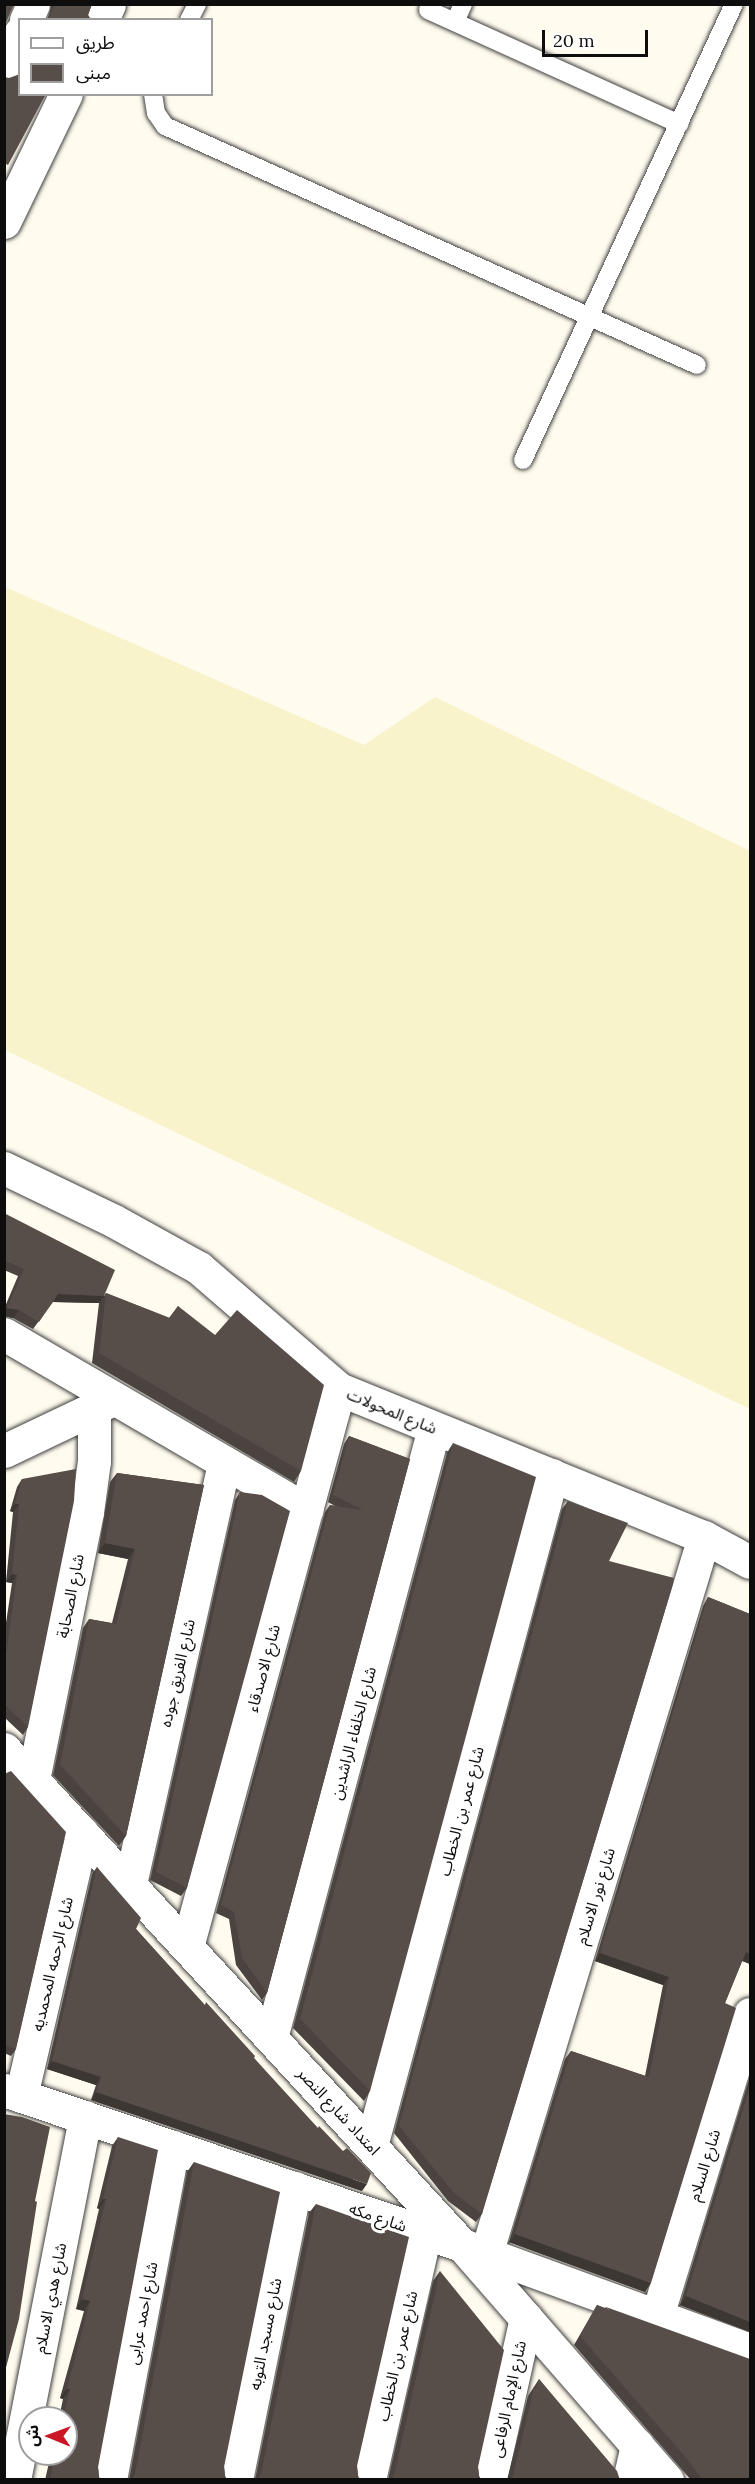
<!DOCTYPE html>
<meta charset="utf-8">
<style>
body{margin:0}
#map{position:relative;width:755px;height:2484px;overflow:hidden;background:#fffbee;font-family:Lora,"Noto Sans Arabic",serif}
div>[style]{position:absolute}
[style*='--x']{left:calc(var(--x)*1px);top:calc(var(--y)*1px);width:calc(var(--w)*1px);rotate:calc(var(--a)*1deg)}
.farmland>*{inset:0;background:#f8f3cb}
.roads{filter:drop-shadow(0 0 2px #404040) drop-shadow(0 0 2px #404040)}
.service>*{height:18px;margin:-9px;padding:0 9px;transform-origin:9px;border-radius:9px;background:#fff}
.minor>*{height:33px;margin:-16.5px;padding:0 16.5px;transform-origin:16.5px;border-radius:16.5px;background:#fff}
.tertiary>*{height:33px;margin:-16.5px;padding:0 16.5px;transform-origin:16.5px;border-radius:16.5px;background:#fff}
.wall>*{inset:0;background:#4b433f}
.shaded-wall>*{inset:0;background:#3d3733}
.building>*{inset:0;background:#574e49}
span{translate:-50% -50%;white-space:nowrap;text-align:center;line-height:1.15;-webkit-text-stroke:6px #fff;paint-order:stroke}
.street-label{font-size:16px;color:#0d0d0d}
.frame{position:absolute;inset:0;border:6px solid #0d0d0d;pointer-events:none}
.legend{position:absolute;left:18px;top:18px;width:195px;height:78px;box-sizing:border-box;background:#fff;border:2px solid #9e9e9e;margin:0;padding:8px 10px;list-style:none;font-size:18px;color:#0d0d0d}
.legend li{display:flex;align-items:center;gap:12px;height:30px}
.legend b{width:30px;border:2px solid #9e9e9e}
.north{position:absolute;left:18px;top:2406px;width:60px;height:60px;box-sizing:border-box;background:#fff;border:2px solid #9e9e9e;border-radius:50%;rotate:271deg;font-size:16px;font-weight:700;line-height:24px;text-align:center;color:#0d0d0d}
.north::after{content:'';display:block;margin:auto;width:21px;height:27px;background:#cb1725;clip-path:polygon(50% 0,100% 100%,50% 72%,0 100%)}
.scale{position:absolute;left:542px;top:30px;width:106px;height:27px;box-sizing:border-box;border:3px solid #0d0d0d;border-top:0;padding-left:8px;font-size:18px;line-height:21px;white-space:nowrap;color:#0d0d0d;-webkit-text-stroke:4px #fff;paint-order:stroke}
</style>
<div id="map">
<div class="farmland">
<i style="clip-path:polygon(5px 587px,364px 745px,435px 697px,750px 851px,750px 1409px,5px 1050px)"></i>
</div>
<div class="roads">
<div class="service">
<i style="--x:428;--y:10;--w:276;--a:24.4"></i>
<i style="--x:189;--y:20;--w:18;--a:-63"></i>
<i style="--x:455;--y:22;--w:20;--a:-66"></i>
<i style="--x:153;--y:94;--w:19;--a:81"></i>
<i style="--x:156;--y:113;--w:16;--a:55"></i>
<i style="--x:165;--y:126;--w:583;--a:24.19"></i>
<i style="--x:523;--y:460;--w:502;--a:-65.17"></i>
</div>
<div class="minor">
<i style="--x:26;--y:20;--w:17;--a:-66"></i>
<i style="--x:102;--y:20;--w:17;--a:-66"></i>
<i style="--x:4;--y:66;--w:37;--a:-64"></i>
<i style="--x:4;--y:222;--w:142;--a:-64.2"></i>
<i style="--x:4;--y:1168;--w:122;--a:25.7"></i>
<i style="--x:114;--y:1221;--w:97;--a:28.9"></i>
<i style="--x:199;--y:1268;--w:185;--a:40.8"></i>
<i style="--x:339;--y:1389;--w:394;--a:22.1"></i>
<i style="--x:704;--y:1537;--w:52;--a:28.5"></i>
<i style="--x:4;--y:1334;--w:350;--a:30.2"></i>
<i style="--x:4;--y:1451;--w:119;--a:-25.5"></i>
<i style="--x:33;--y:1780;--w:273;--a:-78.6"></i>
<i style="--x:87;--y:1512;--w:51;--a:-82.2"></i>
<i style="--x:94;--y:1461;--w:52;--a:-90"></i>
<i style="--x:130;--y:1884;--w:432;--a:-77.4"></i>
<i style="--x:187;--y:1947;--w:578;--a:-74.76"></i>
<i style="--x:271;--y:2038;--w:631;--a:-75.04"></i>
<i style="--x:4;--y:2090;--w:484;--a:18.7"></i>
<i style="--x:462;--y:2245;--w:307;--a:20"></i>
<i style="--x:21;--y:2096;--w:270;--a:-76.9"></i>
<i style="--x:371;--y:2146;--w:695;--a:-74.9"></i>
<i style="--x:486;--y:2254;--w:749;--a:-73.09"></i>
<i style="--x:657;--y:2316;--w:316;--a:-72.9"></i>
<i style="--x:14;--y:2480;--w:370;--a:-78.9"></i>
<i style="--x:110;--y:2480;--w:339;--a:-79.3"></i>
<i style="--x:236;--y:2480;--w:298;--a:-78.6"></i>
<i style="--x:369;--y:2480;--w:253;--a:-77.2"></i>
<i style="--x:490;--y:2480;--w:166;--a:-77.5"></i>
<i style="--x:629;--y:2480;--w:36;--a:-77"></i>
</div>
<div class="tertiary">
<i style="--x:4;--y:1749;--w:675;--a:47.28"></i>
<i style="--x:462;--y:2245;--w:312;--a:48.9"></i>
</div>
</div>
<div class="wall">
<i style="clip-path:polygon(51px 4px,92px 4px,88px 15px,91px 20px,47px 20px,50px 11px)"></i>
<i style="clip-path:polygon(4px 1213px,104px 1296px,106px 1293px,169px 1318px,178px 1306px,301px 1471px,294px 1482px,92px 1363px,99px 1303px,53px 1302px,33px 1329px,13px 1318px,4px 1316px,4px 1309px,18px 1276px,4px 1270px)"></i>
<i style="clip-path:polygon(349px 1436px,410px 1459px,267px 1993px,262px 2000px,236px 1965px,229px 1919px,216px 1913px,325px 1512px,330px 1505px,335px 1506px,328px 1502px,344px 1444px)"></i>
<i style="clip-path:polygon(453px 1443px,370px 2091px,364px 2101px,293px 2028px,447px 1453px)"></i>
<i style="clip-path:polygon(117px 1473px,204px 1485px,126px 1836px,119px 1846px,53px 1775px,83px 1628px,89px 1619px,112px 1623px,128px 1559px,98px 1553px,110px 1482px)"></i>
<i style="clip-path:polygon(22px 1479px,28px 1727px,23px 1735px,4px 1717px,4px 1636px,12px 1583px,6px 1582px,13px 1512px,10px 1511px,17px 1487px)"></i>
<i style="clip-path:polygon(240px 1492px,187px 1888px,181px 1896px,150px 1880px,235px 1500px)"></i>
<i style="clip-path:polygon(568px 1501px,609px 1561px,482px 2214px,476px 2222px,448px 2201px,394px 2133px,562px 1509px)"></i>
<i style="clip-path:polygon(708px 1597px,750px 1614px,750px 1964px,742px 1961px,725px 2003px,645px 2292px,509px 2242px,565px 2059px,571px 2051px,645px 2076px,663px 1985px,595px 1961px,703px 1606px)"></i>
<i style="clip-path:polygon(4px 1774px,16px 2049px,11px 2056px,4px 2053px)"></i>
<i style="clip-path:polygon(97px 1867px,136px 1929px,204px 2005px,254px 2058px,362px 2191px,91px 2100px,96px 2085px,47px 2069px,92px 1874px)"></i>
<i style="clip-path:polygon(750px 2076px,750px 2332px,680px 2305px)"></i>
<i style="clip-path:polygon(118px 2137px,98px 2467px,99px 2477px,101px 2480px,45px 2480px,51px 2454px,66px 2454px,66px 2418px,59px 2418px,63px 2399px,60px 2398px,84px 2311px,76px 2309px,99px 2209px,97px 2208px,112px 2146px)"></i>
<i style="clip-path:polygon(194px 2162px,225px 2476px,227px 2480px,129px 2480px,187px 2172px)"></i>
<i style="clip-path:polygon(316px 2204px,357px 2466px,358px 2476px,360px 2480px,255px 2480px,309px 2213px)"></i>
<i style="clip-path:polygon(440px 2271px,478px 2467px,479px 2476px,481px 2480px,388px 2480px,433px 2281px)"></i>
<i style="clip-path:polygon(597px 2305px,605px 2308px,606px 2307px,750px 2480px,691px 2480px,574px 2345px)"></i>
<i style="clip-path:polygon(539px 2379px,620px 2480px,507px 2480px,528px 2396px)"></i>
</div>
<div class="shaded-wall">
<i style="clip-path:polygon(58px 1294px,104px 1296px,99px 1303px,53px 1302px)"></i>
<i style="clip-path:polygon(7px 1308px,19px 1310px,13px 1318px,4px 1316px,4px 1311px)"></i>
<i style="clip-path:polygon(15px 1504px,19px 1504px,13px 1512px,10px 1511px)"></i>
<i style="clip-path:polygon(105px 1543px,135px 1549px,128px 1559px,98px 1553px)"></i>
<i style="clip-path:polygon(12px 1574px,17px 1575px,12px 1583px,6px 1582px)"></i>
<i style="clip-path:polygon(746px 1952px,750px 1954px,750px 1964px,740px 1960px)"></i>
<i style="clip-path:polygon(600px 1953px,669px 1977px,663px 1985px,595px 1961px)"></i>
<i style="clip-path:polygon(52px 2061px,101px 2077px,96px 2085px,47px 2069px)"></i>
<i style="clip-path:polygon(96px 2092px,367px 2184px,362px 2191px,91px 2100px)"></i>
<i style="clip-path:polygon(103px 2199px,106px 2199px,99px 2209px,97px 2208px)"></i>
<i style="clip-path:polygon(515px 2234px,651px 2283px,645px 2292px,509px 2242px)"></i>
<i style="clip-path:polygon(686px 2296px,750px 2322px,750px 2332px,680px 2305px)"></i>
<i style="clip-path:polygon(82px 2299px,90px 2301px,84px 2311px,76px 2309px)"></i>
<i style="clip-path:polygon(67px 2389px,70px 2389px,63px 2399px,60px 2398px)"></i>
</div>
<div class="building">
<i style="clip-path:polygon(4px 4px,14px 4px,4px 27px)"></i>
<i style="clip-path:polygon(55px 4px,92px 4px,88px 15px,91px 20px,48px 20px)"></i>
<i style="clip-path:polygon(20px 74px,20px 94px,46px 94px,8px 165px,4px 163px,4px 77px,9px 78px)"></i>
<i style="clip-path:polygon(4px 1213px,115px 1270px,104px 1296px,58px 1294px,39px 1322px,19px 1310px,7px 1308px,24px 1269px,4px 1260px)"></i>
<i style="clip-path:polygon(106px 1293px,170px 1318px,178px 1306px,215px 1335px,237px 1310px,324px 1385px,301px 1471px,99px 1353px)"></i>
<i style="clip-path:polygon(349px 1436px,410px 1459px,267px 1993px,242px 1958px,234px 1912px,221px 1905px,330px 1505px,363px 1510px,333px 1495px)"></i>
<i style="clip-path:polygon(453px 1443px,536px 1477px,370px 2091px,300px 2019px)"></i>
<i style="clip-path:polygon(76px 1469px,74px 1501px,28px 1727px,4px 1704px,4px 1661px,6px 1655px,17px 1575px,12px 1574px,19px 1504px,15px 1504px,22px 1479px)"></i>
<i style="clip-path:polygon(117px 1473px,204px 1485px,126px 1836px,60px 1765px,89px 1619px,116px 1624px,135px 1549px,105px 1543px)"></i>
<i style="clip-path:polygon(240px 1492px,262px 1495px,290px 1511px,187px 1888px,156px 1872px)"></i>
<i style="clip-path:polygon(568px 1501px,628px 1523px,609px 1561px,674px 1578px,673px 1584px,482px 2214px,454px 2193px,399px 2126px)"></i>
<i style="clip-path:polygon(708px 1597px,750px 1614px,750px 1954px,746px 1952px,725px 2003px,736px 2008px,651px 2283px,515px 2234px,571px 2051px,649px 2077px,669px 1977px,600px 1953px)"></i>
<i style="clip-path:polygon(11px 1771px,66px 1832px,16px 2049px,4px 2044px,4px 1774px)"></i>
<i style="clip-path:polygon(97px 1867px,141px 1918px,136px 1929px,205px 2005px,206px 2002px,255px 2056px,254px 2058px,318px 2128px,319px 2126px,343px 2151px,347px 2148px,371px 2173px,367px 2184px,96px 2092px,101px 2077px,52px 2061px)"></i>
<i style="clip-path:polygon(750px 2087px,750px 2322px,686px 2296px)"></i>
<i style="clip-path:polygon(4px 2114px,22px 2117px,50px 2127px,35px 2201px,37px 2202px,19px 2319px,4px 2375px)"></i>
<i style="clip-path:polygon(118px 2137px,158px 2150px,98px 2467px,99px 2477px,101px 2480px,50px 2480px,55px 2454px,66px 2454px,66px 2418px,63px 2418px,70px 2389px,67px 2389px,90px 2301px,82px 2299px,106px 2199px,103px 2199px)"></i>
<i style="clip-path:polygon(194px 2162px,280px 2192px,224px 2467px,225px 2476px,227px 2480px,132px 2480px,135px 2474px)"></i>
<i style="clip-path:polygon(316px 2204px,409px 2237px,357px 2466px,358px 2476px,360px 2480px,258px 2480px,261px 2474px)"></i>
<i style="clip-path:polygon(440px 2271px,504px 2350px,478px 2467px,479px 2476px,481px 2480px,391px 2480px,394px 2475px)"></i>
<i style="clip-path:polygon(597px 2305px,609px 2310px,606px 2307px,750px 2359px,750px 2480px,703px 2480px,687px 2459px,580px 2336px)"></i>
<i style="clip-path:polygon(539px 2379px,617px 2471px,620px 2480px,512px 2480px,534px 2387px,536px 2389px)"></i>
</div>
<div class="street-label">
<span style="left:392px;top:1411px;rotate:22deg">شارع المحولات</span>
<span style="left:70px;top:1596px;rotate:-79deg">شارع الصحابة</span>
<span style="left:263px;top:1668px;rotate:-75deg">شارع الاصدقاء</span>
<span style="left:177px;top:1673px;rotate:-77deg">شارع الفريق جوده</span>
<span style="left:353px;top:1733px;rotate:-75deg">شارع الخلفاء الراشدين</span>
<span style="left:461px;top:1811px;rotate:-75deg">شارع عمر بن الخطاب</span>
<span style="left:595px;top:1896px;rotate:-73deg">شارع نور الاسلام</span>
<span style="left:52px;top:1964px;rotate:-77deg">شارع الرحمه المحمديه</span>
<span style="left:339px;top:2111px;rotate:47deg">امتداد شارع النصر</span>
<span style="left:704px;top:2165px;rotate:-73deg">شارع السلام</span>
<span style="left:378px;top:2217px;rotate:19deg">شارع مكه</span>
<span style="left:50px;top:2298px;rotate:-79deg">شارع هدي الاسلام</span>
<span style="left:142px;top:2313px;rotate:-79deg">شارع احمد عرابى</span>
<span style="left:265px;top:2334px;rotate:-79deg">شارع مسجد التوبه</span>
<span style="left:397px;top:2356px;rotate:-77deg">شارع عمر بن الخطاب</span>
<span style="left:508px;top:2399px;rotate:-78deg">شارع الإمام الرفاعى</span>
</div>
<div class="frame"></div>
<ul class="legend">
<li><b style="height:8px;background:#fff"></b>طريق</li>
<li><b style="height:16px;background:#574e49"></b>مبنى</li>
</ul>
<div class="north">ش</div>
<div class="scale">20 m</div>
</div>
